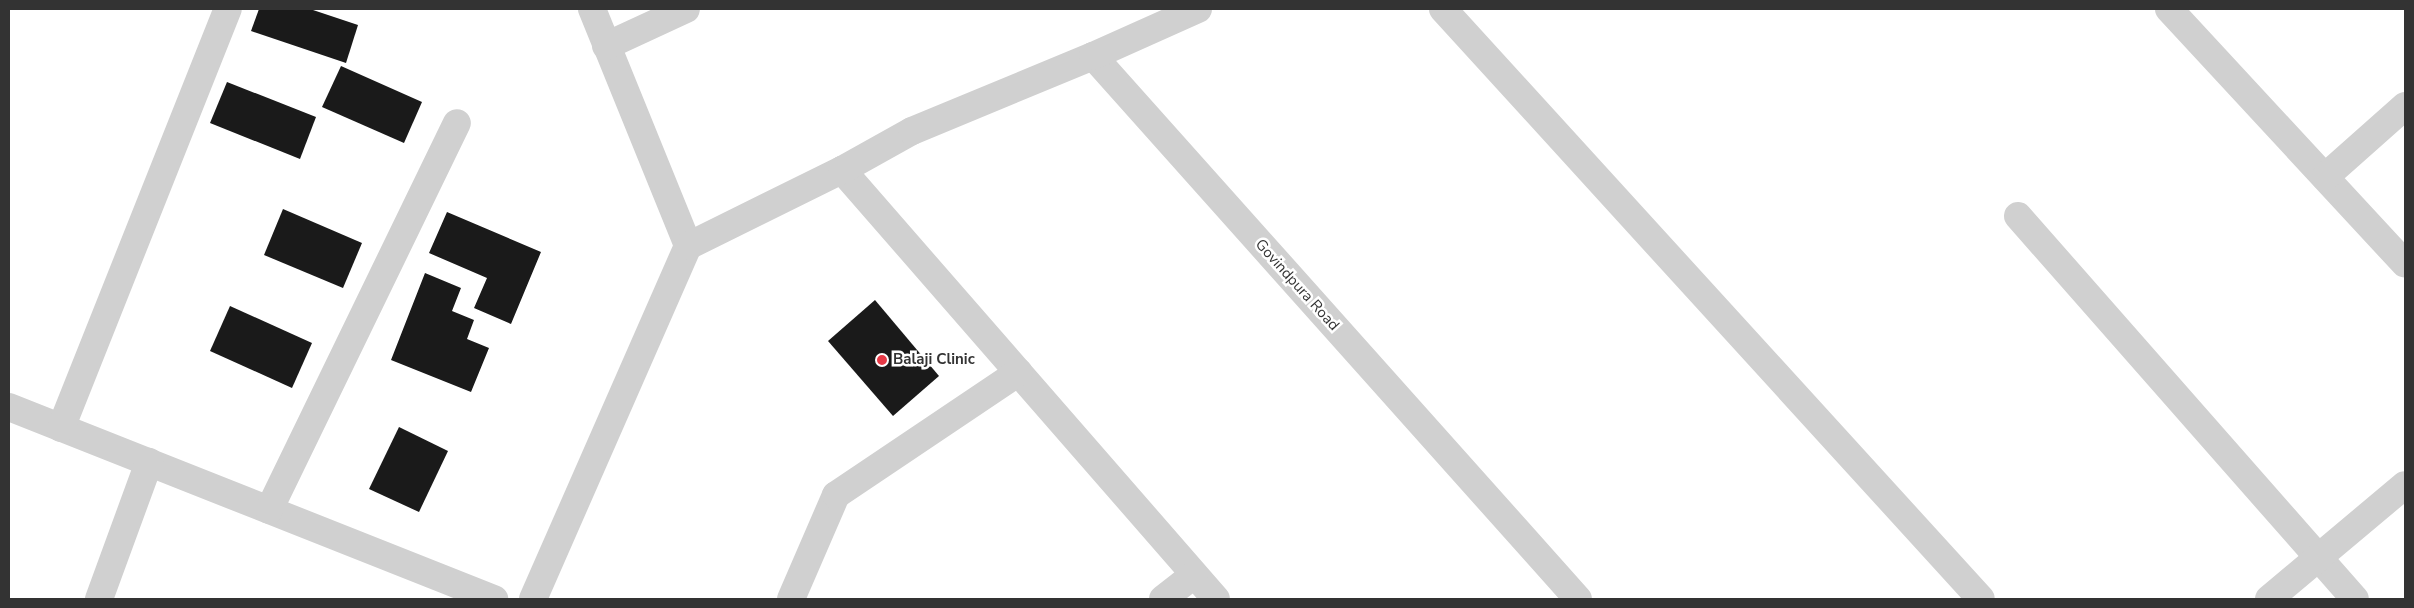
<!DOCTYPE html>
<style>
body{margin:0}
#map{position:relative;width:2414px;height:608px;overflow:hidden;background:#fff;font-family:"Nunito Sans",sans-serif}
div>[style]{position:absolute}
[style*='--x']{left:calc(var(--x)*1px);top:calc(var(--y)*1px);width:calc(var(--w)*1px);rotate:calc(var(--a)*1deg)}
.building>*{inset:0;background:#1a1a1a}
.minor>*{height:28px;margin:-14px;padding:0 14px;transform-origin:14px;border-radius:14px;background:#d0d0d0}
.dots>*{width:14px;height:14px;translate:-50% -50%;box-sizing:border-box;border:2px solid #fff;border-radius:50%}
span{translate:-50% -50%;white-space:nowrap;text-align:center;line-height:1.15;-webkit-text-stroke:5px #fff;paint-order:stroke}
.street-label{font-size:15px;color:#333}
.poi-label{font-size:15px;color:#333;font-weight:700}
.left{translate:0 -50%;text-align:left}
.frame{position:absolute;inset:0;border:10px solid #333;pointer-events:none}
</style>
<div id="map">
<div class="building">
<i style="clip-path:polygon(259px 9px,310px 9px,358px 25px,346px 63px,251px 31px)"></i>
<i style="clip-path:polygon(341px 66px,422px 102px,404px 143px,322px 107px)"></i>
<i style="clip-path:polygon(227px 82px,316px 117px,300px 159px,210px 123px)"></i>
<i style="clip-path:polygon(283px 209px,362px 243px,343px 288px,264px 255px)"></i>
<i style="clip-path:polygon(447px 212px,541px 252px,511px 324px,474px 308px,487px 278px,429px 253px)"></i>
<i style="clip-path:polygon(425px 273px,461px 288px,452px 311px,474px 320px,467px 339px,489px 348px,471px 392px,391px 360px)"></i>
<i style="clip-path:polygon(875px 300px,939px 376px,893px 416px,828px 341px)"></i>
<i style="clip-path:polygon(230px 306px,312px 343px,292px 388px,210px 351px)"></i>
<i style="clip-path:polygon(399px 427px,448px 451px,419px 512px,369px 489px)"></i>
</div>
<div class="minor">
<i style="--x:592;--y:9;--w:256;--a:67.9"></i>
<i style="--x:1443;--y:9;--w:798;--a:47.64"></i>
<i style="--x:2169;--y:9;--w:347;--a:47.2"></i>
<i style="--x:606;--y:46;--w:88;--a:-24.8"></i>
<i style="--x:1093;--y:56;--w:728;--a:48.23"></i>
<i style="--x:842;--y:170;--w:569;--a:48.92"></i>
<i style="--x:2325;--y:177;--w:107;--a:-41.6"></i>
<i style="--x:2018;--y:216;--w:510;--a:48.66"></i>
<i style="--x:9;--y:407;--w:522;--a:21.6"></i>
<i style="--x:61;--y:428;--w:451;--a:-68.3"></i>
<i style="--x:269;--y:510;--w:430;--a:-64.1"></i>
<i style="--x:99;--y:599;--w:146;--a:-69.9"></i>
<i style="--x:533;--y:599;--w:386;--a:-66.3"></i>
<i style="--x:688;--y:246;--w:172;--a:-26.3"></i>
<i style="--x:842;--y:170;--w:80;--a:-29.1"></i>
<i style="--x:912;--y:131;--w:196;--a:-22.5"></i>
<i style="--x:1093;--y:56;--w:115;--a:-24.1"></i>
<i style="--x:791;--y:599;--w:113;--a:-66.6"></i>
<i style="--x:836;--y:495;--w:220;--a:-33.9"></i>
<i style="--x:1163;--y:599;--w:39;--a:-38"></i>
<i style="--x:2269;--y:599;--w:177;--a:-40"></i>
</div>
<div class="dots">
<i style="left:882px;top:360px;background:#e63946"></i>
</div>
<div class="street-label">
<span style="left:1297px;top:285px;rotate:48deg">Govindpura Road</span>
</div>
<div class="poi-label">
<span class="left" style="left:893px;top:360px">Balaji Clinic</span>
</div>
<div class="frame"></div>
</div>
